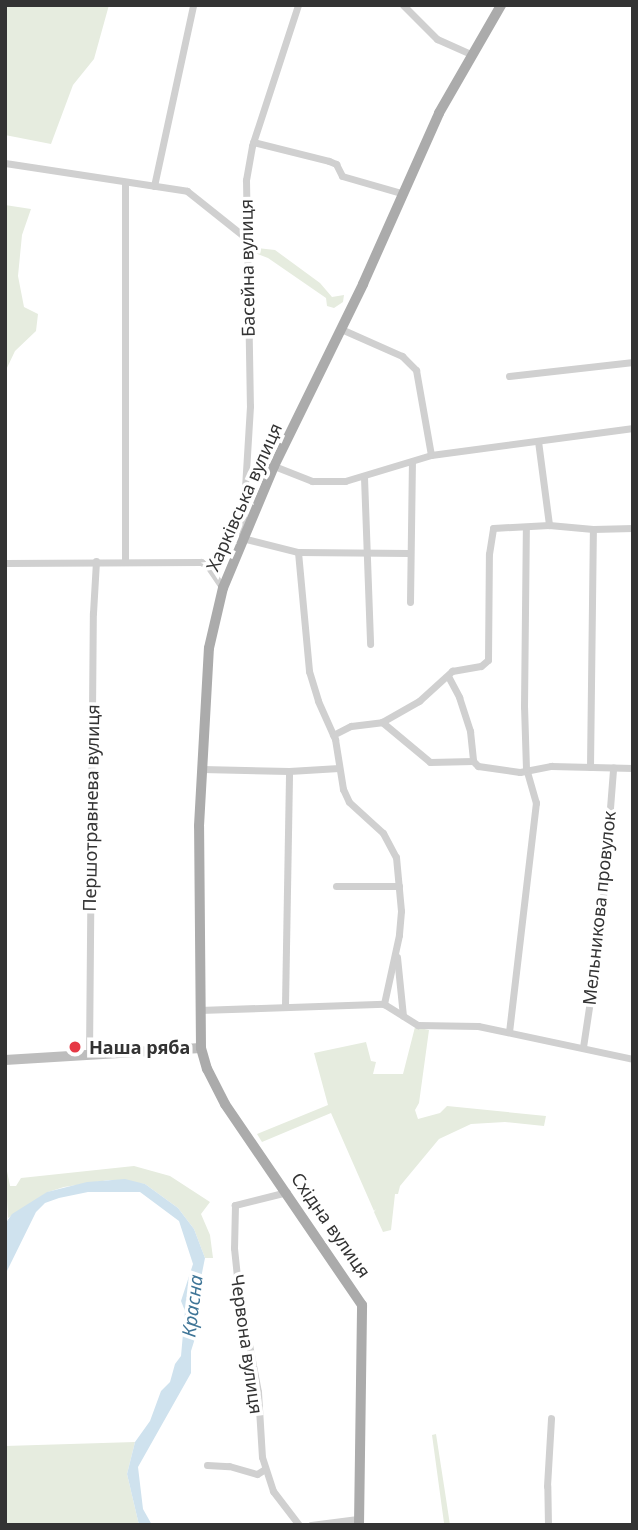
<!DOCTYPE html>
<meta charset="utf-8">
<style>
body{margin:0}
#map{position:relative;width:638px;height:1530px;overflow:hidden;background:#fff;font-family:"Noto Sans",sans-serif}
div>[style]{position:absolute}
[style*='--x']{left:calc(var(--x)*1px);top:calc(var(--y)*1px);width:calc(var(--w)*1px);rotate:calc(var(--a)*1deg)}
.green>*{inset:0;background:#e6ecdf}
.water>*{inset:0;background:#cfe2ee}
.street>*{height:7px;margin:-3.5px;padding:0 3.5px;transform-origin:3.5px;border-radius:3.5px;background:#d0d0d0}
.secondary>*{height:10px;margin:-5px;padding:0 5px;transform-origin:5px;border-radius:5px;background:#bdbdbd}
.primary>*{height:10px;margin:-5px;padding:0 5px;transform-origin:5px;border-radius:5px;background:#ababab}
.dots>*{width:19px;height:19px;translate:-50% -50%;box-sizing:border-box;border:4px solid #fff;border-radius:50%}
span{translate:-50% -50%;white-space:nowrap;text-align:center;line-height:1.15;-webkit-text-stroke:7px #fff;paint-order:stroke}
.street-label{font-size:18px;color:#333}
.poi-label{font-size:18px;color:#333;font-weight:700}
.left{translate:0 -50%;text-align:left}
.water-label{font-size:19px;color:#3f7597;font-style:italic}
.frame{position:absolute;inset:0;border:7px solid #333;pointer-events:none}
</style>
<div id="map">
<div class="green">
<i style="clip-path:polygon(5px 5px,109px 5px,94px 59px,73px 85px,51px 144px,5px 135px)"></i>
<i style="clip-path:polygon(5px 205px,31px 209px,22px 235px,18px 276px,24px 307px,38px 314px,36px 331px,15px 351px,6px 370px,5px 414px)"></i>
<i style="clip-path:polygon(257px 248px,275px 250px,320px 283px,332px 297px,344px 295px,343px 302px,334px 308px,327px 306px,326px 298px,268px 258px,255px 253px)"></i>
<i style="clip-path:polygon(415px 1027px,429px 1030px,419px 1103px,415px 1110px,418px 1119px,440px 1113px,447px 1106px,546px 1116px,544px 1126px,505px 1122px,471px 1124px,439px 1139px,400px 1186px,398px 1194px,395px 1194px,391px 1230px,383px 1232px,374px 1212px,376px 1209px,374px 1211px,331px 1113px,262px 1142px,257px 1134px,328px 1105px,314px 1053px,366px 1042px,371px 1061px,376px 1062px,373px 1074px,403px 1074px)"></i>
<i style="clip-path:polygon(5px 1161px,10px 1186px,16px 1186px,21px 1178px,134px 1166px,170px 1176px,210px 1202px,201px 1214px,210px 1235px,213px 1258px,205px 1258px,194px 1229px,178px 1208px,145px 1184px,109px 1180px,64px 1187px,48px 1192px,8px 1218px)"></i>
<i style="clip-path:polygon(436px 1434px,445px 1492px,450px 1525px,426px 1525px,444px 1523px,432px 1435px)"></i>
<i style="clip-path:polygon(135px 1442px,127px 1474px,139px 1525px,5px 1525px,5px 1446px)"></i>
</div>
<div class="water">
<i style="clip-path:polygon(125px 1179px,145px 1184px,178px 1208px,194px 1229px,205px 1258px,194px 1313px,197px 1332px,191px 1351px,191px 1373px,138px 1467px,143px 1509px,152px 1525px,139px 1525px,127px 1474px,135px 1442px,150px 1421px,161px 1391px,170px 1382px,175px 1364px,181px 1356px,185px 1311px,181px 1301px,193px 1264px,179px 1221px,140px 1192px,88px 1192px,59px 1198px,45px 1203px,36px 1212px,5px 1275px,5px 1224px,12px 1214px,47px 1192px,87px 1182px)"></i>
</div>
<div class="street">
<i style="--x:298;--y:5;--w:148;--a:108.1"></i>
<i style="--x:252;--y:146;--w:35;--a:100"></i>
<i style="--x:246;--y:180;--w:226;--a:89"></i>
<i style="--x:250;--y:406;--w:132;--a:93.5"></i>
<i style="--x:242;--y:538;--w:58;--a:14"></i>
<i style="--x:298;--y:552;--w:111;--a:0.5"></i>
<i style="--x:403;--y:5;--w:48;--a:45"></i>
<i style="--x:437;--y:39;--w:39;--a:24"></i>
<i style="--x:253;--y:142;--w:78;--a:14"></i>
<i style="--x:329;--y:161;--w:8;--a:23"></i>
<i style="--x:336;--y:164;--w:13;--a:63"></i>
<i style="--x:342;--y:176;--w:61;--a:16.1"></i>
<i style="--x:5;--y:163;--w:184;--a:8.7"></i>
<i style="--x:187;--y:191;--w:75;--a:38.5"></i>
<i style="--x:154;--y:186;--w:185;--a:-77.8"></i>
<i style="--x:341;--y:329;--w:67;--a:23.9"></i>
<i style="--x:402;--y:356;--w:20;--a:45"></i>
<i style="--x:416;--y:370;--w:86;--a:80"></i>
<i style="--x:509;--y:376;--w:125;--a:-6.4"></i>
<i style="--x:538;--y:441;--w:85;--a:82.5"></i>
<i style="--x:274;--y:466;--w:41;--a:21.5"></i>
<i style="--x:312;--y:481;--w:33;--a:0"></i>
<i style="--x:345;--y:481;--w:90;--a:-16.8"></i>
<i style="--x:431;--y:455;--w:204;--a:-7.6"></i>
<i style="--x:364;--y:477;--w:167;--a:87.9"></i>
<i style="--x:298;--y:552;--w:120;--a:84.7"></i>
<i style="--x:309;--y:671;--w:31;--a:73"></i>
<i style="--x:318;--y:701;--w:42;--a:65.9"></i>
<i style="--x:335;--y:739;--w:51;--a:80.9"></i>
<i style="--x:343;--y:789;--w:14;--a:65"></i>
<i style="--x:349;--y:802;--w:46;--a:42.4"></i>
<i style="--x:383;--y:833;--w:27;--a:62"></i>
<i style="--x:396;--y:857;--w:54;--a:84.7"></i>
<i style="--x:401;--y:911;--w:24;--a:95"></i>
<i style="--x:399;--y:935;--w:71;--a:102.3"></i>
<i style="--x:125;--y:561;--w:378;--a:-90"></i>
<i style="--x:5;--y:563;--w:196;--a:-0.3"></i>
<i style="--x:201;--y:562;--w:8;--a:30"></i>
<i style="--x:208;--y:566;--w:27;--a:56"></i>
<i style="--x:410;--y:602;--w:139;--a:-89.2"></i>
<i style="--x:448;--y:676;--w:24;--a:62"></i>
<i style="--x:459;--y:697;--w:36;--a:72"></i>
<i style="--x:470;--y:731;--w:30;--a:84"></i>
<i style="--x:382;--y:722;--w:43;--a:-29.6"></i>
<i style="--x:419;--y:701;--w:45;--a:-42.3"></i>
<i style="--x:452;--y:671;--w:29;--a:-10"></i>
<i style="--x:481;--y:666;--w:9;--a:-41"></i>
<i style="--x:488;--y:660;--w:106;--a:-89.5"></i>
<i style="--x:489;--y:554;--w:26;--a:-81"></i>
<i style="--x:493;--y:528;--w:56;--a:-3.1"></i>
<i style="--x:549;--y:525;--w:44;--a:5.2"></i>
<i style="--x:593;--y:529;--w:40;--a:-1.4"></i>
<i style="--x:333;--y:735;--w:20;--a:-27"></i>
<i style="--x:351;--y:726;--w:31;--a:-7"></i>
<i style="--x:382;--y:722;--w:62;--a:39.8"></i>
<i style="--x:430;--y:762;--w:43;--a:-1.3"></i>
<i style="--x:473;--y:761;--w:7;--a:45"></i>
<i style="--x:478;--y:766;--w:42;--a:8.1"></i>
<i style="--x:520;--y:772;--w:32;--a:-11"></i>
<i style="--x:551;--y:766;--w:82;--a:1.4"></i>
<i style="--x:590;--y:767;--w:238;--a:-89.3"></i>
<i style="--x:202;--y:769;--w:87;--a:1.3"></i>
<i style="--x:289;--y:771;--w:50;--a:-3.4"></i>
<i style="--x:336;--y:886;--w:63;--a:0"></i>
<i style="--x:397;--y:957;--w:59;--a:84.2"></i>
<i style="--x:384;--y:1004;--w:40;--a:32"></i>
<i style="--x:418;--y:1025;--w:60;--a:1"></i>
<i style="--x:478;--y:1026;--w:158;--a:12"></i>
<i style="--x:285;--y:1005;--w:234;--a:-89"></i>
<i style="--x:199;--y:1010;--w:185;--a:-1.9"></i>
<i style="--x:509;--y:1032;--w:231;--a:-83.3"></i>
<i style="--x:536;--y:803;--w:35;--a:-106"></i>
<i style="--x:526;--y:769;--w:62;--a:-91.8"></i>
<i style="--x:524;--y:707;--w:178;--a:-89.4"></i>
<i style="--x:583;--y:1047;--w:113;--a:-81.4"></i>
<i style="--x:600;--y:935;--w:168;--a:-85.5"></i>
<i style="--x:89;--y:1055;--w:442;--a:-89.5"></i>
<i style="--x:93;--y:613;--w:52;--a:-86.7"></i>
<i style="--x:287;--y:1192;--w:54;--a:166"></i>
<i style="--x:235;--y:1205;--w:43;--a:91.3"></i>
<i style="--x:234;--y:1248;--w:38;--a:84"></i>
<i style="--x:238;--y:1286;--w:108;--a:79.3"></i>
<i style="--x:258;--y:1392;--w:65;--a:86.5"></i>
<i style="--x:262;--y:1457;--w:36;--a:72"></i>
<i style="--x:273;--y:1491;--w:43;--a:52.6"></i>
<i style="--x:207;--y:1465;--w:22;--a:3"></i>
<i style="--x:229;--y:1466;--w:29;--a:16"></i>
<i style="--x:257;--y:1474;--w:9;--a:-32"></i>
<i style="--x:311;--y:1525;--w:47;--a:-7.3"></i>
<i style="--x:548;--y:1525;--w:39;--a:-91"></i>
<i style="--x:547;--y:1486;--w:68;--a:-86.6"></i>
</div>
<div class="secondary">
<i style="--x:5;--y:1060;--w:196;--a:-3.5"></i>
</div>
<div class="primary">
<i style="--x:359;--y:1525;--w:220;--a:-89.2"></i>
<i style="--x:362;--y:1305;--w:243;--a:-124.3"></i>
<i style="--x:225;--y:1104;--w:39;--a:-117"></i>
<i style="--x:207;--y:1069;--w:22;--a:-106"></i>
<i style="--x:201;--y:1048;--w:222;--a:-90.5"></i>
<i style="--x:199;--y:826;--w:178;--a:-86.8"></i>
<i style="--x:209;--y:648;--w:62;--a:-76.9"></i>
<i style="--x:223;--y:588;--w:132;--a:-67.3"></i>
<i style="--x:274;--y:466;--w:203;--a:-63.9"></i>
<i style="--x:363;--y:284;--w:187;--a:-66"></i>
<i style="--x:439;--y:113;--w:125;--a:-60.1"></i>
</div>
<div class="dots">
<i style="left:75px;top:1047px;background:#e63946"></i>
</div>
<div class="street-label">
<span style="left:247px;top:268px;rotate:-91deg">Басейна вулиця</span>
<span style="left:244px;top:497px;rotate:-66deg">Харківська вулиця</span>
<span style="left:91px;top:808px;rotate:-89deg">Першотравнева вулиця</span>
<span style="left:599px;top:908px;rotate:-84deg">Мельникова провулок</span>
<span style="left:331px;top:1225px;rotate:55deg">Східна вулиця</span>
<span style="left:247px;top:1344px;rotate:82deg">Червона вулиця</span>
</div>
<div class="poi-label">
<span class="left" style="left:89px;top:1047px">Наша ряба</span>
</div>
<div class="water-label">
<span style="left:193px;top:1306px;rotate:-83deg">Красна</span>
</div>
<div class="frame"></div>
</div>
